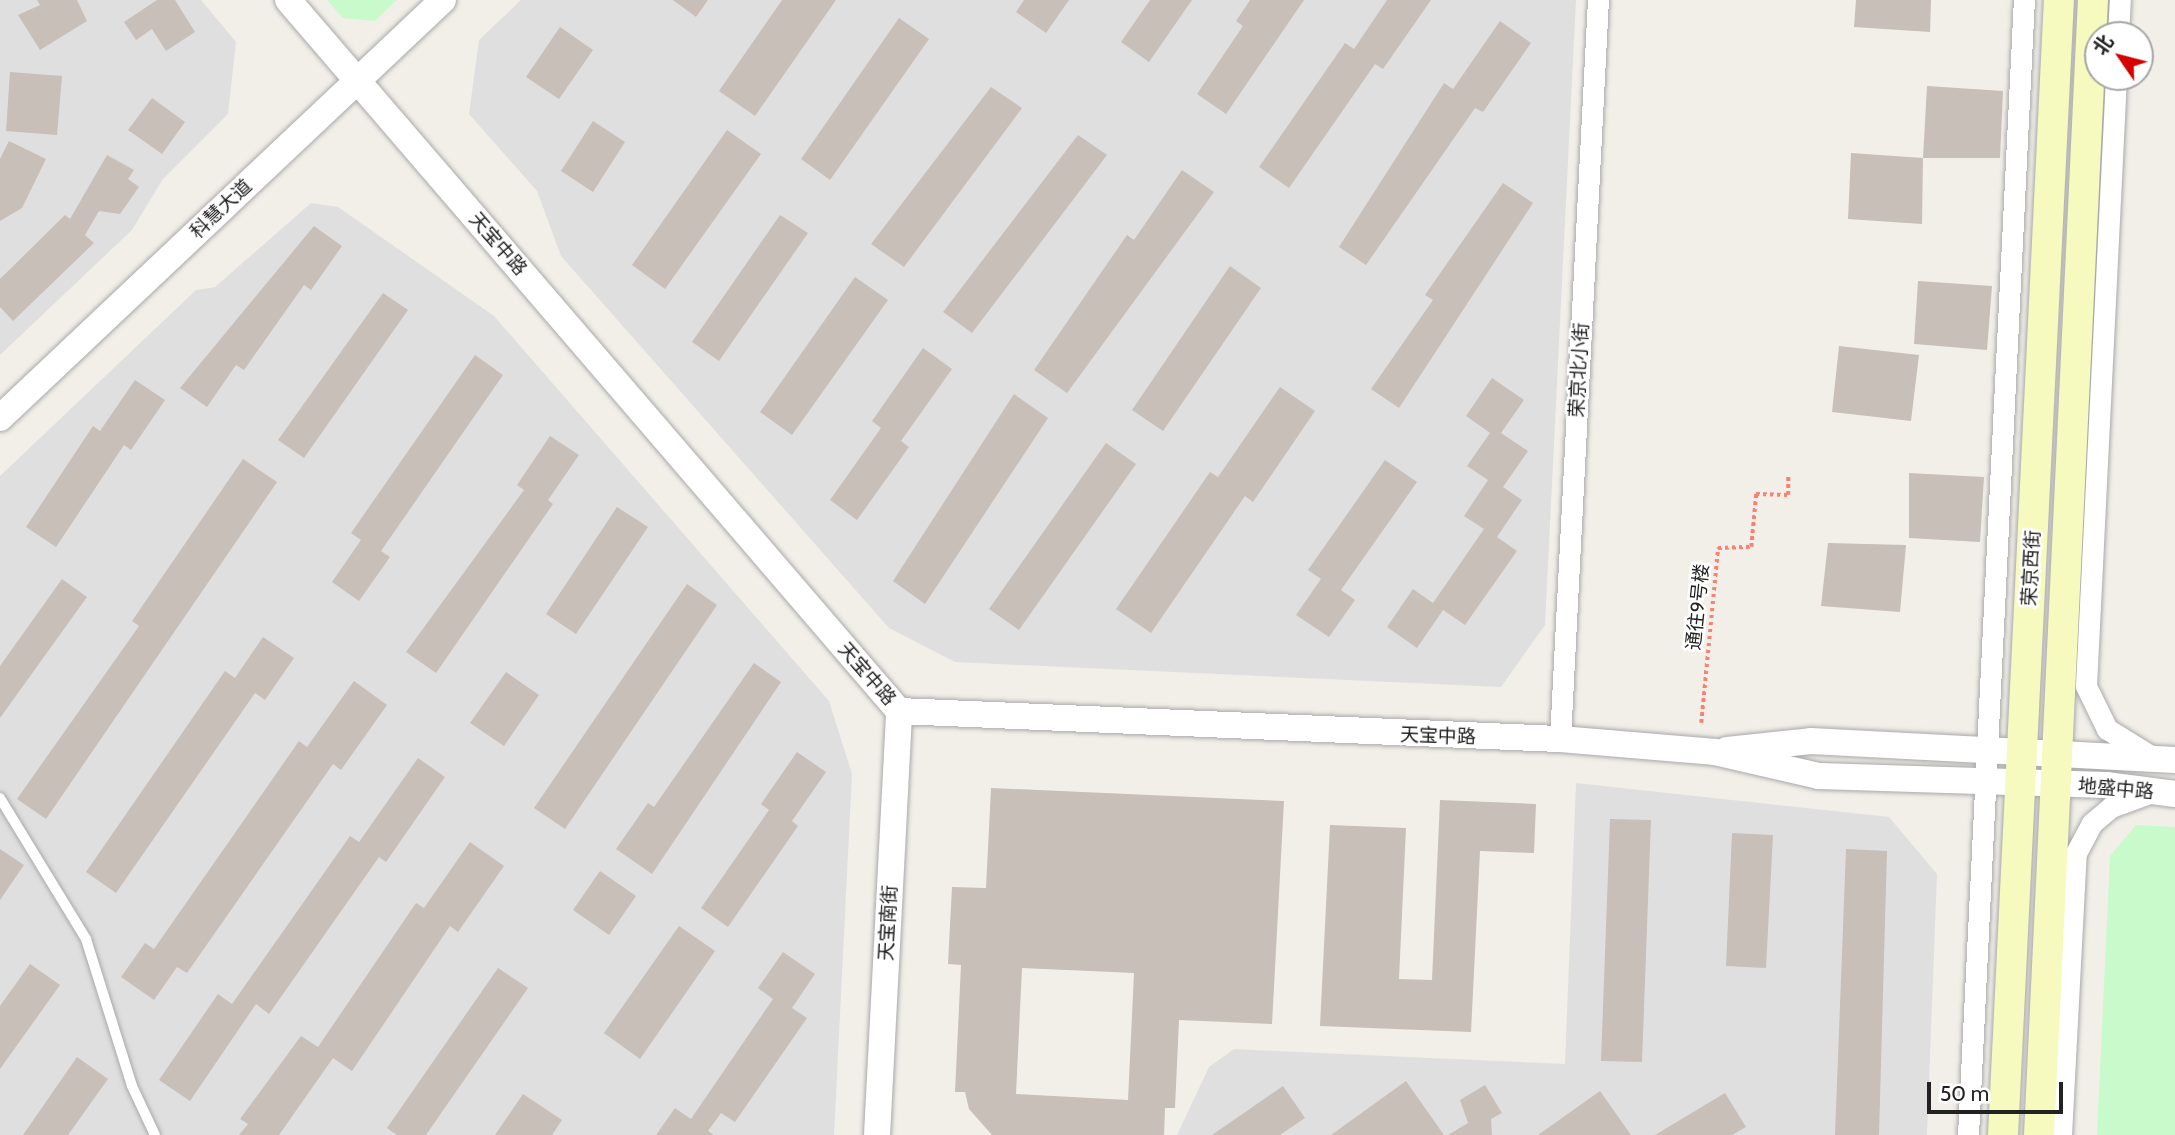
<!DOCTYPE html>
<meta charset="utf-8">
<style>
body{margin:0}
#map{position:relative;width:2175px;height:1135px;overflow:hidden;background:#f2efe9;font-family:Cabin,"Noto Sans SC",sans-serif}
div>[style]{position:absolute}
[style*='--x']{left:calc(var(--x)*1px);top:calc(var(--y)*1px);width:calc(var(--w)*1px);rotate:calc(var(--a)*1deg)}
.residential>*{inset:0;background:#e0dfdf}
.park>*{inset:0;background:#c8facc}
.building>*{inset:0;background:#c7bfb8}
.path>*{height:3.5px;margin-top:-1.75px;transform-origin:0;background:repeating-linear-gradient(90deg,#fa8072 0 3.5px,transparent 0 7px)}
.roads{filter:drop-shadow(0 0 2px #a9a9a9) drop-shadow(0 0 2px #a9a9a9)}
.service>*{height:10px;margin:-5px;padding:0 5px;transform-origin:5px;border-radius:5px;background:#fff}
.minor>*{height:21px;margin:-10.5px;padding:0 10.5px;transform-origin:10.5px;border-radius:10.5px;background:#fff}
.tertiary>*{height:26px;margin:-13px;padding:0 13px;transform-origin:13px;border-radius:13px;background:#fff}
.secondary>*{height:30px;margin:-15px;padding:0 15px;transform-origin:15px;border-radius:15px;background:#f7fabf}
span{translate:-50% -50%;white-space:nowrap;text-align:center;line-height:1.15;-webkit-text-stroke:5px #fff;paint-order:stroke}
.street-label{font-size:19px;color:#222}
.north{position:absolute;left:2084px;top:21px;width:70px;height:70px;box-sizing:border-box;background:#fff;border:2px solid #a7a7a7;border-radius:50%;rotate:305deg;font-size:19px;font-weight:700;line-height:28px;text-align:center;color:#222}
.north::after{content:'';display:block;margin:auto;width:24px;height:32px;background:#d40000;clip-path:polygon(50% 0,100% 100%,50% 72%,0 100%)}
.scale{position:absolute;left:1927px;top:1082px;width:136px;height:32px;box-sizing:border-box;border:4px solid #222;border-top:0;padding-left:9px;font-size:21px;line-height:24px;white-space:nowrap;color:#222;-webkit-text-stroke:5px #fff;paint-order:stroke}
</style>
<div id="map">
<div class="residential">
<i style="clip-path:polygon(0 0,201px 0,236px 42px,228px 114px,163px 179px,132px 230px,0 355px)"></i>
<i style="clip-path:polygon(521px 0,1576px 0,1545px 625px,1501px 687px,955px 662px,889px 628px,561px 256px,537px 191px,469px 114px,479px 40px)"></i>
<i style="clip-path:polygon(311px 203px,338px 207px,494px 316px,829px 701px,852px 774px,834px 1135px,0 1135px,0 476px,196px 290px,215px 287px)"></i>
<i style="clip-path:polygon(1576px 783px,1889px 817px,1937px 874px,1927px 1135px,1177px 1135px,1209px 1067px,1234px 1049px,1565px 1064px)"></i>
</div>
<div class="park">
<i style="clip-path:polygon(327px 0,397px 0,375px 21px,343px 18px)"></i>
<i style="clip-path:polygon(2136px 825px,2175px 827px,2175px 1135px,2097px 1135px,2110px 856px)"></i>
</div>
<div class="building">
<i style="clip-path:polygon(37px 0,77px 0,87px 21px,40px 50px,18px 15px,40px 5px)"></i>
<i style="clip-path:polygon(157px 0,175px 0,195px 32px,166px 51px,152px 29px,136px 40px,124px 22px)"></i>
<i style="clip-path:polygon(673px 0,708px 0,696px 17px)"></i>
<i style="clip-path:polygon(782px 0,836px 0,755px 116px,719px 91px)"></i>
<i style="clip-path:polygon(1024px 0,1069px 0,1046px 33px,1016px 12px)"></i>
<i style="clip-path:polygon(1150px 0,1192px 0,1149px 62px,1121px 42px)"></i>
<i style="clip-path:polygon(1250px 0,1304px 0,1226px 114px,1197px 94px,1243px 26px,1236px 21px)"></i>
<i style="clip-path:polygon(1387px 0,1431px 0,1383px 69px,1375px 64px,1289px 188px,1259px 167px,1345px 43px,1354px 49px)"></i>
<i style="clip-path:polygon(1856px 0,1931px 0,1930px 32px,1854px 27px)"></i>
<i style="clip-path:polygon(899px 18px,929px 39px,830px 180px,801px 159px)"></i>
<i style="clip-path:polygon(1500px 21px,1531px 43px,1483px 112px,1475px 108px,1366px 265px,1339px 247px,1444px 83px,1453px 89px)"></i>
<i style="clip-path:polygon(560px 27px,593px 50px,559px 99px,526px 77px)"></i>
<i style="clip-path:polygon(10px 72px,62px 76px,57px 135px,6px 131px)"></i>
<i style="clip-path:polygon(1927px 86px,2003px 91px,2000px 158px,1923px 158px)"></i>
<i style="clip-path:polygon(991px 87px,1022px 108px,904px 267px,871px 244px)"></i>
<i style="clip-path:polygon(152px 98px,185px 122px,162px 154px,128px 130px)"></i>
<i style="clip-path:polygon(593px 121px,625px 142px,593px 192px,561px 171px)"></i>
<i style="clip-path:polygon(727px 130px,761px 154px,665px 289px,632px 265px)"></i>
<i style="clip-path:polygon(1078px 135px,1107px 155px,972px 333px,943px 312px)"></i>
<i style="clip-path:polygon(9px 141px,46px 159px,22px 208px,0 221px,0 159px)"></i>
<i style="clip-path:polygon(1851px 153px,1923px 158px,1922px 224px,1848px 219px)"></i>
<i style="clip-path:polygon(107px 155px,134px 170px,128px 179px,139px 187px,120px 214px,99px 211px,85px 235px,94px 243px,13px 321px,0 307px,0 279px,65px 215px,70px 219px)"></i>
<i style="clip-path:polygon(1182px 170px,1214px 192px,1067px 393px,1034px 370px,1127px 235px,1134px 240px)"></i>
<i style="clip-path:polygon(1503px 183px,1533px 203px,1399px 408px,1371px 389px,1433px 300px,1425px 295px)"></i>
<i style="clip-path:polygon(780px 215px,808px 233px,719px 361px,692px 342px)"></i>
<i style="clip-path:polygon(314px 226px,342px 246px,311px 290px,304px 285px,244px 370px,236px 365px,207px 407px,180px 388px)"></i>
<i style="clip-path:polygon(1230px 266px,1261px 288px,1163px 431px,1132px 410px)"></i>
<i style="clip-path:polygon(855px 277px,888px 300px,792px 435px,760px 412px)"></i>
<i style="clip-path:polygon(1918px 281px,1992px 286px,1987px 350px,1914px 344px)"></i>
<i style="clip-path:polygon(383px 293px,408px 310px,304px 458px,278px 440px)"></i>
<i style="clip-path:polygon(1839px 346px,1919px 355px,1911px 421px,1832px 412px)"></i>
<i style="clip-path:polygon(923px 348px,952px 369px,901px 441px,909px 447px,857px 520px,830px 500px,881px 428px,872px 421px)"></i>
<i style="clip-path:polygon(475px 355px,503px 375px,381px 551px,390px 557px,359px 601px,332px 582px,361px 540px,351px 533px)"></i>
<i style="clip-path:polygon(1492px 378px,1524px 400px,1501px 433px,1528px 451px,1503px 487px,1522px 500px,1497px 537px,1517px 551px,1465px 625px,1443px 610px,1417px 648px,1387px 627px,1413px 589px,1433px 603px,1484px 529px,1464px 516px,1488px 480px,1467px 466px,1490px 433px,1466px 416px)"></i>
<i style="clip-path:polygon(135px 380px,165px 400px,131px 450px,124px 445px,56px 547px,26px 527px,93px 426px,100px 431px)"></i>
<i style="clip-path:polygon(1280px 387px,1315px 411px,1253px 502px,1245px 496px,1151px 633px,1116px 609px,1210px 472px,1218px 477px)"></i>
<i style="clip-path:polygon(1014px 394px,1048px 418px,925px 604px,893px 581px)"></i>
<i style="clip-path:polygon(550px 436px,579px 455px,548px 500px,553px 504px,436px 673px,406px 652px,524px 490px,517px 485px)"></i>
<i style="clip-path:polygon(1106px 443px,1136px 464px,1019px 630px,989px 609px)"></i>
<i style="clip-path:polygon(243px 459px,277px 482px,46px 819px,17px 799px,139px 626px,132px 621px)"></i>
<i style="clip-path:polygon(1385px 460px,1417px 482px,1341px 590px,1355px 600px,1329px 637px,1296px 615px,1321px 579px,1308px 570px)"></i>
<i style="clip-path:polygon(1909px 473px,1984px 477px,1980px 542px,1909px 538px)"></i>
<i style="clip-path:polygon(617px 507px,648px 527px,576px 634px,546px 614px)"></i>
<i style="clip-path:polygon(1828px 543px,1906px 545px,1900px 612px,1821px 606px)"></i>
<i style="clip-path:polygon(62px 579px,87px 597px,0 718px,0 666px)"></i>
<i style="clip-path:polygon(687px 584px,717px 605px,565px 829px,534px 808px)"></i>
<i style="clip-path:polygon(263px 637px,294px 658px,265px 700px,255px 693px,116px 893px,86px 872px,225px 671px,235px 678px)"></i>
<i style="clip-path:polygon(754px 663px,781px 682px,652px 874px,616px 849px,648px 803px,654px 807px)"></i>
<i style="clip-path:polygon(506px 672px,539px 695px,504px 746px,470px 723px)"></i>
<i style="clip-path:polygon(354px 681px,387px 705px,341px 770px,333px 764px,187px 973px,177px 967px,154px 1000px,121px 977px,145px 943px,154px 949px,299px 741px,307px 747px)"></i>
<i style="clip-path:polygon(797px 752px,826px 772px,792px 821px,798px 826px,728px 927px,701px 908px,769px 810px,761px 804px)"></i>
<i style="clip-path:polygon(418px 758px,445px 777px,386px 862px,379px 857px,269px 1014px,256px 1004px,190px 1101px,159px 1080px,218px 994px,232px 1004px,350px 836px,359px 842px)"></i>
<i style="clip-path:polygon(evenodd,991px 788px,1284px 801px,1272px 1024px,1179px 1020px,1175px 1108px,1165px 1108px,1164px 1135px,992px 1135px,969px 1109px,965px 1092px,955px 1092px,961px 965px,948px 964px,952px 887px,986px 888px,991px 788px,1022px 968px,1134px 973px,1128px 1100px,1016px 1094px,1022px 968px)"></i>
<i style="clip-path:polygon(1440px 800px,1536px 804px,1534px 853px,1480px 851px,1471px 1032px,1320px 1026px,1330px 825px,1406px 828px,1399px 979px,1432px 980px)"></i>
<i style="clip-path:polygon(1610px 819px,1651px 820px,1642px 1062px,1601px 1061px)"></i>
<i style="clip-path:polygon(1732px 833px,1773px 835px,1766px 968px,1726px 966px)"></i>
<i style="clip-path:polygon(470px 842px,504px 866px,458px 932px,450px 926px,352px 1071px,333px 1058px,279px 1135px,239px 1135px,248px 1124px,240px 1119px,301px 1036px,318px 1047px,416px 903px,424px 908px)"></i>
<i style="clip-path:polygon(0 849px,24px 865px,0 900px)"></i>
<i style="clip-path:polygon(1846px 849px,1887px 851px,1879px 1135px,1835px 1135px)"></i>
<i style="clip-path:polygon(600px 871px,636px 896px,609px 935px,573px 910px)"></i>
<i style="clip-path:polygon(679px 926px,715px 951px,640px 1059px,604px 1033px)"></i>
<i style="clip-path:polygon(783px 952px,815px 974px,792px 1008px,807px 1018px,735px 1122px,721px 1113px,708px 1131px,714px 1135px,656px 1135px,675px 1108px,691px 1119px,773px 999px,758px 988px)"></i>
<i style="clip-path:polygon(30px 964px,60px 985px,0 1069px,0 1006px)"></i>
<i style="clip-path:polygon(498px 968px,528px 988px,426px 1135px,397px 1135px,387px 1128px)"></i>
<i style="clip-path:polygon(77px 1057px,108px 1079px,68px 1135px,23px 1135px)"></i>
<i style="clip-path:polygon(1406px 1081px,1444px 1135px,1331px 1135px)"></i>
<i style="clip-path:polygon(1485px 1085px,1502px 1113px,1491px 1119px,1492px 1135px,1448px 1135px,1468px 1123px,1460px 1100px)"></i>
<i style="clip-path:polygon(1283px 1086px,1305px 1118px,1280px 1135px,1212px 1135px)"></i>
<i style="clip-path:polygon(1600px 1091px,1631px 1135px,1538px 1135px)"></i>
<i style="clip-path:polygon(1725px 1093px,1746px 1127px,1732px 1135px,1655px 1135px)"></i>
<i style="clip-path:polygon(523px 1094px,562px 1120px,552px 1135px,495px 1135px)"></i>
</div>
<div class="path">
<i style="--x:1701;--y:723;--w:176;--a:-84.5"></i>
<i style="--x:1718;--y:548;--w:33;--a:-2"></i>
<i style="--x:1751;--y:547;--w:53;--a:-84.6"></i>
<i style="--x:1756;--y:494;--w:32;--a:2"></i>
<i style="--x:1788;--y:495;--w:19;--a:-90"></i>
</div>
<div class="roads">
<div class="service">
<i style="--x:0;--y:798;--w:165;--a:58.6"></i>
<i style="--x:86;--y:939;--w:154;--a:72.6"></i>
<i style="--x:132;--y:1086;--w:54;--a:64.9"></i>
</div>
<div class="minor">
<i style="--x:2118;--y:35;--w:35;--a:-87"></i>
<i style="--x:2116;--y:77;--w:610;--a:92.82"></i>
<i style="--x:2086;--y:686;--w:48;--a:64"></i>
<i style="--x:2107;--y:729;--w:55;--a:31.7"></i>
<i style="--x:1560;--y:739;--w:740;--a:-87.06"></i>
<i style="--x:1968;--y:1135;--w:1136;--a:-87.18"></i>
<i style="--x:2061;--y:1135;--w:282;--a:-87"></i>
<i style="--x:2076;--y:853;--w:34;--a:-62"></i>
<i style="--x:2092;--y:823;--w:25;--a:-40"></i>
<i style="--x:2111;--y:807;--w:40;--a:-20.2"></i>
</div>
<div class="tertiary">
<i style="--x:288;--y:0;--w:937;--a:49.33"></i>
<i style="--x:899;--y:711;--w:662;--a:2.43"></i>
<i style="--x:1560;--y:739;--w:156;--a:4.8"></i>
<i style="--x:1715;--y:752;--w:107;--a:13"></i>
<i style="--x:1819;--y:776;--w:287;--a:1.8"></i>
<i style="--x:2106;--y:785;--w:70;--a:7.4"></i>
<i style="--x:0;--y:418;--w:609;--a:-43.34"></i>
<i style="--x:1727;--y:750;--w:84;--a:-6.1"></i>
<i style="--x:1811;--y:741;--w:364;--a:3"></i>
<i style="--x:877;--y:1135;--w:425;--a:-87"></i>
</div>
<div class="secondary">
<i style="--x:2003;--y:1135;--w:1136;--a:-87.18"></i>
<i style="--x:2039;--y:1135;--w:1136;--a:-87.28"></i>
</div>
</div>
<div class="street-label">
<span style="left:221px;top:209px;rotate:-43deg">科慧大道</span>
<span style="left:498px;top:244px;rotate:49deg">天宝中路</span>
<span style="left:1579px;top:370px;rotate:-87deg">荣京北小街</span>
<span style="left:2031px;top:568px;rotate:-87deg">荣京西街</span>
<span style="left:1698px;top:607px;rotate:-84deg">通往9号楼</span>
<span style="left:867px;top:674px;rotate:49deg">天宝中路</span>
<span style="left:1438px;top:736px;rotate:2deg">天宝中路</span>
<span style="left:2116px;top:789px;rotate:5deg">地盛中路</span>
<span style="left:888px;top:923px;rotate:-87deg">天宝南街</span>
</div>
<div class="north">北</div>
<div class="scale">50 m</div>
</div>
